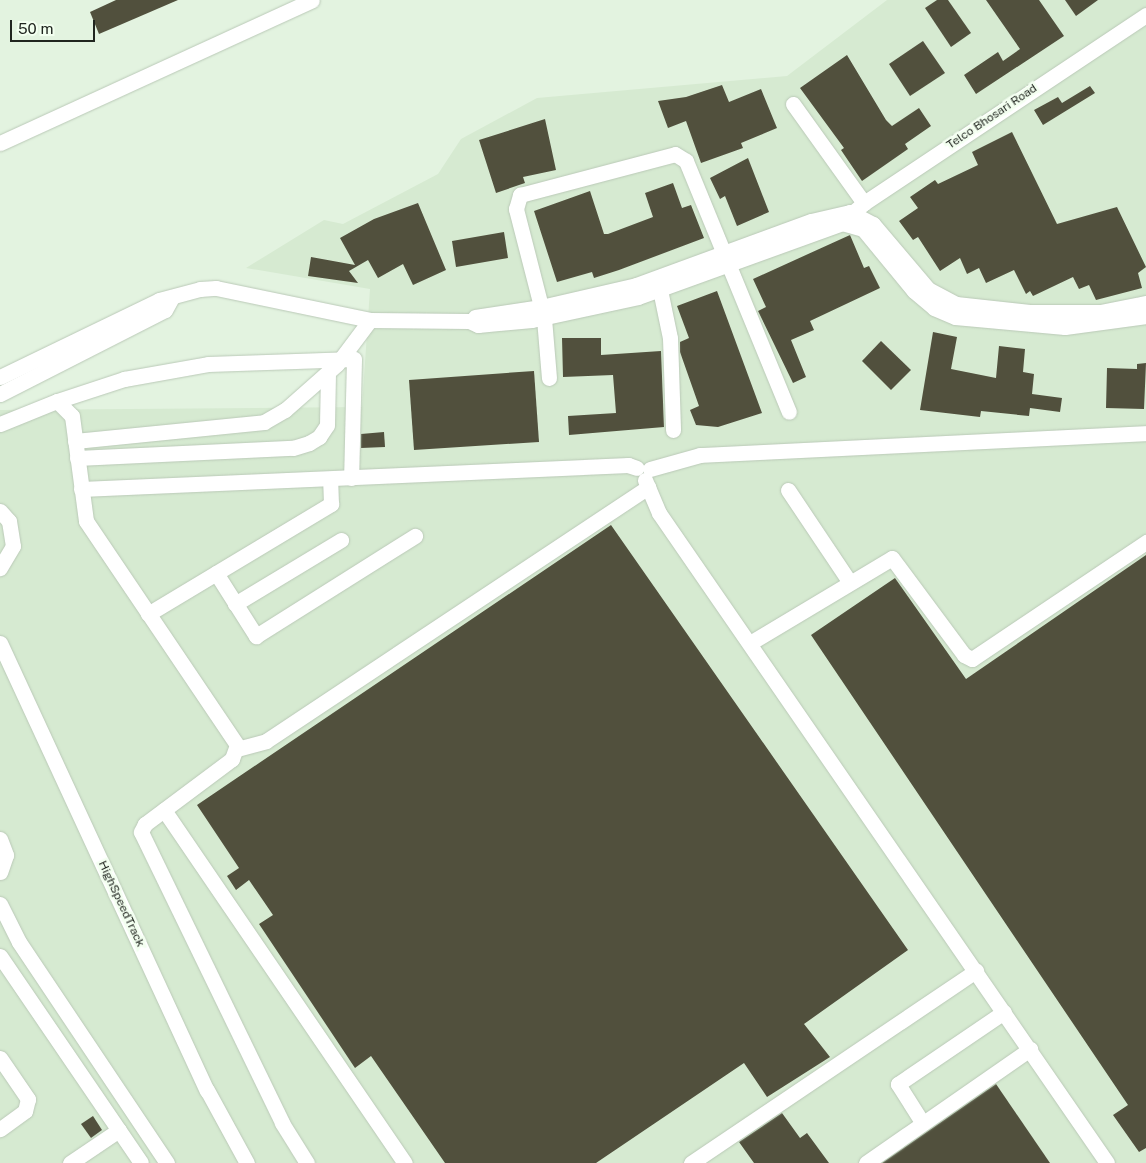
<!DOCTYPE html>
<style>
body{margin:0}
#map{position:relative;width:1146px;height:1163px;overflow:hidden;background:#e3f3e0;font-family:"Public Sans",sans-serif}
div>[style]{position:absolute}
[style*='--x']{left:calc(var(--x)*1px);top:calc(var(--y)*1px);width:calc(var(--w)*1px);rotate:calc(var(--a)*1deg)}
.built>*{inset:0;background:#d6ead1}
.building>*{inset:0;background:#51503d}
.roads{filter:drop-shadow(0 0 1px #bac9b7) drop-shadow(0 0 1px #bac9b7)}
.minor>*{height:15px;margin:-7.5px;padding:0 7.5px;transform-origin:7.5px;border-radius:7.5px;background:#fff}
span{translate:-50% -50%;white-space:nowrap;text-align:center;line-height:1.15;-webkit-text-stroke:5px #f3fff0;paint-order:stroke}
.street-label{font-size:12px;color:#20251f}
.scale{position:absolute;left:10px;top:20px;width:85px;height:22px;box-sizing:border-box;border:2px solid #20251f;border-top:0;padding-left:6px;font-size:15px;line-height:18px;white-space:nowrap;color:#20251f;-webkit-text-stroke:4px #f3fff0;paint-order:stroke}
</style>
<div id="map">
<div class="built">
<i style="clip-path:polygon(887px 0,1146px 0,1146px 1163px,0 1163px,0 410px,362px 407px,370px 289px,246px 268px,324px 220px,343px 224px,438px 174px,461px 139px,537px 98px,787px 76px)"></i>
</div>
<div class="building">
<i style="clip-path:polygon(116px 0,178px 0,99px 34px,90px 12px)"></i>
<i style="clip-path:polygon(937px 0,948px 0,971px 33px,951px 47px,925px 8px)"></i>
<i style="clip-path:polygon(986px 0,1039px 0,1064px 36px,976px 94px,964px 75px,998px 52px,1003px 61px,1020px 49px)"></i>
<i style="clip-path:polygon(1065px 0,1098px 0,1076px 16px)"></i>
<i style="clip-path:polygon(923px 41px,945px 73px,910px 96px,889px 64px)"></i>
<i style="clip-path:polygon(847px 55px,886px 120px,892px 126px,919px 108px,931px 126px,905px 144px,908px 149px,862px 181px,841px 150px,844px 148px,800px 88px)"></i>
<i style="clip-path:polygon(722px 85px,729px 102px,761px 89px,777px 128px,741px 143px,743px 148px,701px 163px,686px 121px,668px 128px,658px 101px,686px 97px)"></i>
<i style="clip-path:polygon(1090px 86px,1095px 93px,1043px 125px,1034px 110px,1058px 97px,1062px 103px)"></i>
<i style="clip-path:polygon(545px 119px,556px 170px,523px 177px,525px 183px,496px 193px,479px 140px)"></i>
<i style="clip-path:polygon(1012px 132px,1057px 224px,1117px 207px,1146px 267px,1138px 273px,1142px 288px,1096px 300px,1089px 285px,1079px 289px,1073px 277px,1033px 296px,1030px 291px,1026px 294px,1014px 270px,986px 283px,979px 268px,967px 274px,960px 258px,940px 271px,918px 237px,913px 240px,899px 221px,918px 208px,910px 197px,935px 180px,938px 184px,978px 165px,972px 152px)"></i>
<i style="clip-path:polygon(748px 158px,769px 212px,737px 226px,725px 196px,720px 199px,710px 178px)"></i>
<i style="clip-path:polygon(673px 183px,682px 208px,691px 205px,704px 238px,619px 270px,594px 278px,592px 272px,557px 282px,534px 211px,590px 191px,604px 234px,608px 234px,653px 217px,645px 193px)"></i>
<i style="clip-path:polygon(418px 203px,446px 270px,413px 285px,403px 264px,378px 278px,368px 260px,349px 271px,358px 283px,308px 276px,311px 257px,355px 265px,340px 238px,374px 219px)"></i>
<i style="clip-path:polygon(504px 232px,508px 258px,456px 267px,452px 241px)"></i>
<i style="clip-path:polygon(850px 235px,864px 268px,869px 266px,880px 288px,810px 321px,814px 330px,791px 340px,806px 377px,793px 383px,758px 311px,766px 307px,753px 279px)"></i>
<i style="clip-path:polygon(717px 291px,762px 413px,718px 427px,696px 425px,690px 410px,699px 406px,680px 352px,680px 342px,689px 338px,677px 306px)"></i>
<i style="clip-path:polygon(933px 332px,957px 337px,951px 369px,996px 378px,999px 346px,1025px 349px,1023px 372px,1034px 374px,1032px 394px,1062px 398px,1060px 412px,1030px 408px,1029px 416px,981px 411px,980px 417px,920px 410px)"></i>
<i style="clip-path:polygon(562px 338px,601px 338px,601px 355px,661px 351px,664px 427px,569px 435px,568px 416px,616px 413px,613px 375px,563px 377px)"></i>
<i style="clip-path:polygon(881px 341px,911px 370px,891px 390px,862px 361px)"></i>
<i style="clip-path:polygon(1146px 363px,1144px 409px,1106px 408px,1107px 368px,1137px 369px,1137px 364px)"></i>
<i style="clip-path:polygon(534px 371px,539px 442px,414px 450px,409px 380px)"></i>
<i style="clip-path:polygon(384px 432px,385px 447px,361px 448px,361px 434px)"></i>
<i style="clip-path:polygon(611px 525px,908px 950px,804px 1024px,830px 1057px,767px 1097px,744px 1063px,596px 1163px,445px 1163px,371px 1056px,355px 1068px,259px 924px,273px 915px,249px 880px,236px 890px,227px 876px,239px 868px,197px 805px)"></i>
<i style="clip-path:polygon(1146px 555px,1146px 1148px,1139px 1152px,1113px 1115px,1128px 1105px,811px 635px,895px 578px,966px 679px)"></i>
<i style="clip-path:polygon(996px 1084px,1050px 1163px,882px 1163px)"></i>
<i style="clip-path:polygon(782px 1113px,800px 1138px,807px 1133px,829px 1163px,754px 1163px,739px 1142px)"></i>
<i style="clip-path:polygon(93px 1116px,102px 1130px,91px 1138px,81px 1124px)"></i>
</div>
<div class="roads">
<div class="minor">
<i style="--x:793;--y:104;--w:122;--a:54.4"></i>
<i style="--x:0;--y:143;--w:343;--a:-24.6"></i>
<i style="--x:845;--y:219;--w:25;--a:-40"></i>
<i style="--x:864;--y:203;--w:339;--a:-33.7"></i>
<i style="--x:658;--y:280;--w:59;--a:78.3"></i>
<i style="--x:670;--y:338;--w:92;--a:88.1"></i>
<i style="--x:475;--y:317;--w:67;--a:-8.6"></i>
<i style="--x:541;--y:307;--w:98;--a:-13"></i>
<i style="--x:636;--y:285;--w:186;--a:-20.1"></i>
<i style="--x:811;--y:221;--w:40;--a:-13"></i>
<i style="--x:850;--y:212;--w:26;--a:28"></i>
<i style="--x:873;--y:224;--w:85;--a:49.8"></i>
<i style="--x:928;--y:289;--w:32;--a:28"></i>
<i style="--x:956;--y:304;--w:74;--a:6.2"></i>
<i style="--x:1030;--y:312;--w:70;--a:0"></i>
<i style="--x:1100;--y:312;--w:47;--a:-11.1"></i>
<i style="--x:0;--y:377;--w:177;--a:-25.8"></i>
<i style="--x:159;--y:300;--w:42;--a:-15"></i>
<i style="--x:200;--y:289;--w:16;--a:-4"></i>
<i style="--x:216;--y:288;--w:157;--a:11.7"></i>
<i style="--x:370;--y:320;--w:99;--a:0.6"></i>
<i style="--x:469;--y:321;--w:10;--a:24"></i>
<i style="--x:478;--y:325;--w:54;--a:-5.3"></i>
<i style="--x:532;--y:320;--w:108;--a:-12.2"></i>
<i style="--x:638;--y:297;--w:217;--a:-19.9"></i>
<i style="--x:842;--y:223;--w:22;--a:16"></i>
<i style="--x:863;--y:229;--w:80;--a:50.6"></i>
<i style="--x:914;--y:291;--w:26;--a:40"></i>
<i style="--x:934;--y:308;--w:23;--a:23"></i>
<i style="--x:955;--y:317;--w:110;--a:5.2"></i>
<i style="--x:1065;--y:327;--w:82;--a:-7.7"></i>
<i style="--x:549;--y:378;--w:60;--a:-94.8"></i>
<i style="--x:544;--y:318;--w:113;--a:-104.4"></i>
<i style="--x:516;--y:209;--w:15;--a:-74"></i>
<i style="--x:520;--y:195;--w:160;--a:-14.8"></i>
<i style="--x:675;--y:154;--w:13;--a:32"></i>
<i style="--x:686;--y:161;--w:271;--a:67.7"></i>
<i style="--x:0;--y:394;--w:185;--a:-27"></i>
<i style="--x:165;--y:310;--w:13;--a:-61"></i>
<i style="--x:57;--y:401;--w:71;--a:-18.2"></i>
<i style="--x:124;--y:379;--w:85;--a:-10.1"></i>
<i style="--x:208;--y:364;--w:146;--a:-2"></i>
<i style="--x:354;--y:359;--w:119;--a:91.4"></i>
<i style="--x:0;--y:424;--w:61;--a:-22"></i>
<i style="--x:57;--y:401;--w:21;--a:45"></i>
<i style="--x:72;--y:416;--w:106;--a:82.4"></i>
<i style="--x:86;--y:521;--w:270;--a:56"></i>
<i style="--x:237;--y:745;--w:15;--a:110"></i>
<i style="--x:232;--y:759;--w:109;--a:143.2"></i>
<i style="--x:145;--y:824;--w:9;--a:117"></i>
<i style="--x:141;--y:832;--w:323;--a:64.1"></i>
<i style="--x:282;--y:1123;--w:47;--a:58"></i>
<i style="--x:75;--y:441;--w:190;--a:-5.7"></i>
<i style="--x:264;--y:422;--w:24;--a:-30"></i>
<i style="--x:285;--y:410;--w:69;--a:-41.5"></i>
<i style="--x:337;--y:364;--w:55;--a:-53.1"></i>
<i style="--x:77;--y:458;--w:216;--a:-2.7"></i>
<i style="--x:293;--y:448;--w:17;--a:-17"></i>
<i style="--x:309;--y:443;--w:12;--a:-31"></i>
<i style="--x:319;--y:437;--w:14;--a:-56"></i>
<i style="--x:327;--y:425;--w:53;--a:-88.9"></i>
<i style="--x:650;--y:469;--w:52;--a:-15.6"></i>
<i style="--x:700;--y:455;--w:447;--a:-2.8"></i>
<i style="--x:645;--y:480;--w:36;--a:67"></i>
<i style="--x:659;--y:513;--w:789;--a:55.42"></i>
<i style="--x:81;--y:489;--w:548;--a:-2.51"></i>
<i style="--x:628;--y:465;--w:9;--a:18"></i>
<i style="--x:788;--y:490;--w:110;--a:56.2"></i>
<i style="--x:0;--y:511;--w:13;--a:48"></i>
<i style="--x:9;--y:521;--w:25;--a:81"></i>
<i style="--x:13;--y:546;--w:26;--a:121"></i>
<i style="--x:216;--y:573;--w:75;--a:57.6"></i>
<i style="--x:256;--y:636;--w:188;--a:-32.2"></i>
<i style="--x:235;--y:604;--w:124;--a:-31.1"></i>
<i style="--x:148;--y:614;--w:214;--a:-31"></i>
<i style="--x:331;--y:504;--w:25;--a:-92"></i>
<i style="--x:0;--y:643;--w:493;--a:65.2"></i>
<i style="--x:207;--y:1090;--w:83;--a:61.3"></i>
<i style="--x:750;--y:643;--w:165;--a:-30.9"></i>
<i style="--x:892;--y:558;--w:121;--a:53.4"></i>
<i style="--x:964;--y:655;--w:9;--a:27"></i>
<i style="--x:972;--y:659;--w:210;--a:-33.9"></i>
<i style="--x:237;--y:749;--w:30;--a:-15"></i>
<i style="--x:266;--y:741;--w:459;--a:-33.6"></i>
<i style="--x:164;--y:810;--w:427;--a:55.7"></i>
<i style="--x:0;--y:839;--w:17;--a:69"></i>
<i style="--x:6;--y:855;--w:18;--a:109"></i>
<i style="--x:0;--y:904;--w:42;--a:63.4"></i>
<i style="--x:19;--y:942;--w:266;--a:56.2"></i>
<i style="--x:0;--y:956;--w:250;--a:55.7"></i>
<i style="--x:0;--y:1058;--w:50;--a:55.7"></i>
<i style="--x:28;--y:1099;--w:12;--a:104"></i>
<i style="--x:25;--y:1111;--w:31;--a:144"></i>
<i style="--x:922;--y:1122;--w:45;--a:-122.3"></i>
<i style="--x:898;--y:1084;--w:128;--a:-34.2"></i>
<i style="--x:70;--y:1163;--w:59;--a:-34"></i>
<i style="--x:691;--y:1163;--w:344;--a:-34"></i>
<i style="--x:866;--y:1163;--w:200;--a:-34.8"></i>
</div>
</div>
<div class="street-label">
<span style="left:992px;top:117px;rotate:-34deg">Telco Bhosari Road</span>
<span style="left:121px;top:904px;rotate:65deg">HighSpeedTrack</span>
</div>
<div class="scale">50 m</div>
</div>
